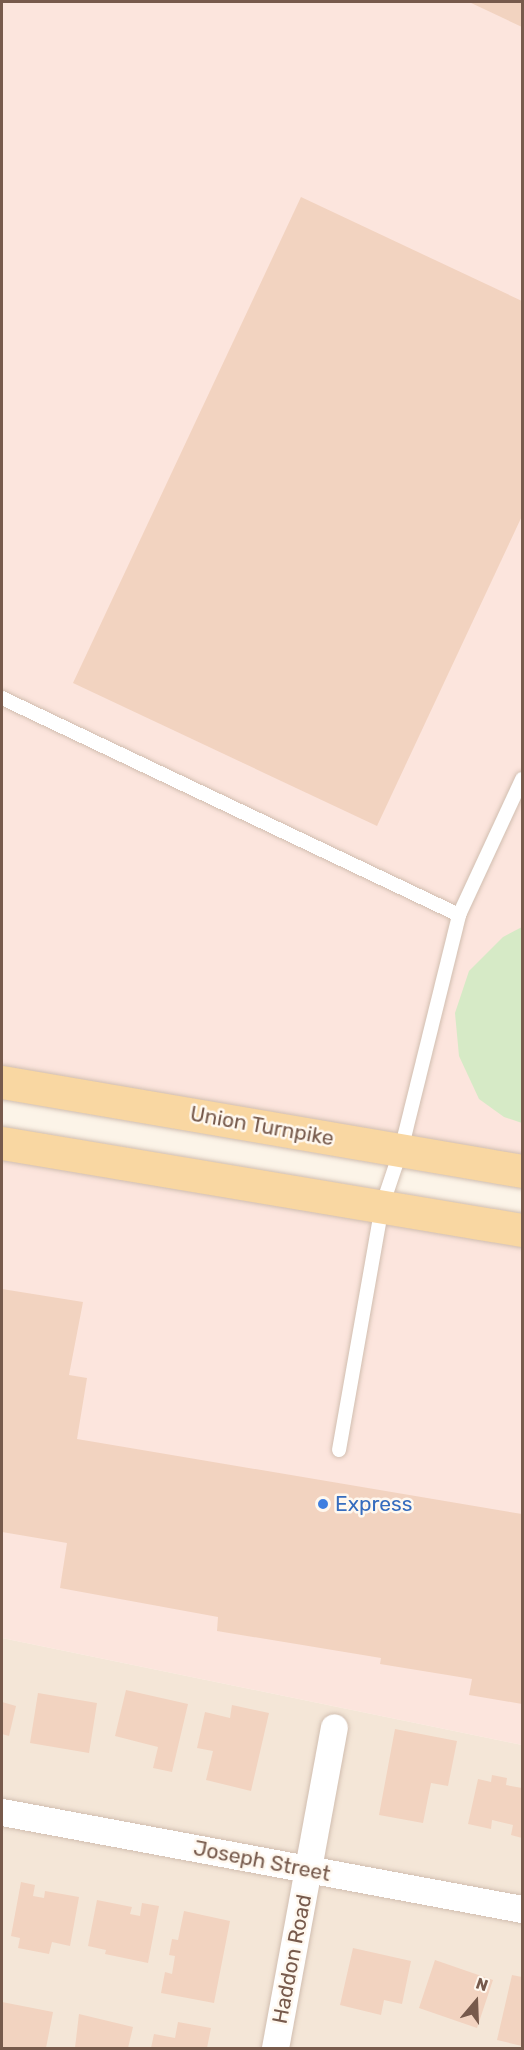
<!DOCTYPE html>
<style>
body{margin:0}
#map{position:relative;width:524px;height:2050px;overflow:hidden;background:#fcf4e8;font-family:Rubik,sans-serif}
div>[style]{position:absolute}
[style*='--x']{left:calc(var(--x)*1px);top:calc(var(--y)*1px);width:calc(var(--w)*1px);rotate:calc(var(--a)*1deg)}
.residential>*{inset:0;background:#f4e6d7}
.commercial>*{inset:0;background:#fce5dd}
.green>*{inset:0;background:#d6eac6}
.building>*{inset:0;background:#f2d3c0}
.roads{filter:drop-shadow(0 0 2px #d1beb0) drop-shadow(0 0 2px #d1beb0)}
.lane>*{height:14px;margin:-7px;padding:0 7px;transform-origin:7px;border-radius:7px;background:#fff}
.street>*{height:27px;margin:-13.5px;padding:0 13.5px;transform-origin:13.5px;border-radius:13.5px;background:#fff}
.primary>*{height:33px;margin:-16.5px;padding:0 16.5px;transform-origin:16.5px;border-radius:16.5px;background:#f9d7a2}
.dots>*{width:16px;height:16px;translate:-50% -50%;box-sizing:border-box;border:3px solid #fff8ef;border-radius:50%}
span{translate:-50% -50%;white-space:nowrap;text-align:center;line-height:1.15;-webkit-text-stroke:5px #fff8ef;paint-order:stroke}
.street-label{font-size:21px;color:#775a4c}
.shop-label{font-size:21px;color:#366cbe}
.left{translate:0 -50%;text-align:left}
.frame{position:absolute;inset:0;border:3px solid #775a4c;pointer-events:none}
.north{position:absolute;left:446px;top:1972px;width:60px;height:60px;-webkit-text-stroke:4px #fff8ef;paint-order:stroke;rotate:19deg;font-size:16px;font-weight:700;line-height:24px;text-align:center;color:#775a4c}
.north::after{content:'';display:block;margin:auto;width:21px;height:27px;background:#775a4c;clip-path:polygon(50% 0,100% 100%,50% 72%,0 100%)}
</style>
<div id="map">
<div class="residential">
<i style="clip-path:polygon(2px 1638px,522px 1745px,522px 2048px,2px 2048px)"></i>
</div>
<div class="commercial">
<i style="clip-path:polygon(2px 2px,522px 2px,522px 1171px,2px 1082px)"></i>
<i style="clip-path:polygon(2px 1143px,522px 1230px,522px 1745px,2px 1638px)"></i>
</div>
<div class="green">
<i style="clip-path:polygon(522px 927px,522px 1123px,504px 1117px,479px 1099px,459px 1056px,455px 1013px,469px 971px,503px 937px)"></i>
</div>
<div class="building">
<i style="clip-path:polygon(469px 2px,522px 2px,522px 27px)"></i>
<i style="clip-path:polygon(301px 197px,522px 301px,522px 516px,377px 826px,73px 683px)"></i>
<i style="clip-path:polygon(2px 1289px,83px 1302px,69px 1375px,87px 1378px,77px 1439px,522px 1514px,522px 1704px,469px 1695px,472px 1679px,380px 1664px,381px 1658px,217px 1631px,218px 1617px,60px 1588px,67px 1543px,2px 1532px)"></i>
<i style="clip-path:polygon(126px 1690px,188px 1704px,172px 1772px,153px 1768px,158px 1747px,115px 1736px)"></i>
<i style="clip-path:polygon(38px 1693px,97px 1703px,89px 1753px,30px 1743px)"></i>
<i style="clip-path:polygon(2px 1702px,16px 1706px,9px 1736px,2px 1734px)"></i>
<i style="clip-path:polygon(232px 1705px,269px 1713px,251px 1791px,206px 1780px,213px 1751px,197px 1748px,205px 1712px,230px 1718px)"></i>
<i style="clip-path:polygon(395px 1729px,457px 1741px,448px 1786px,431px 1783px,423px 1823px,379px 1815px)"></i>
<i style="clip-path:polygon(492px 1775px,507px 1778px,506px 1785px,522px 1788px,522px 1838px,511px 1835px,513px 1825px,492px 1820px,491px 1829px,468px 1824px,478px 1779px,491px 1782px)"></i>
<i style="clip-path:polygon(21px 1882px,35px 1885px,33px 1896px,44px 1898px,45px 1891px,79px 1897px,70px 1946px,52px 1942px,49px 1954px,18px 1948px,20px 1938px,11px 1936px)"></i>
<i style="clip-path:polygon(97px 1900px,132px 1907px,130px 1914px,140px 1916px,142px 1903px,159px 1906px,148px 1963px,105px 1954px,106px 1950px,88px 1946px)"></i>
<i style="clip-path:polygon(184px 1911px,230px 1921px,214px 2003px,161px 1993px,165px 1972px,172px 1974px,175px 1956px,169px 1955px,172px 1939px,178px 1940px)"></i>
<i style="clip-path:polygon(353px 1948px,411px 1961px,402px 2004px,384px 2000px,381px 2015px,340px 2005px)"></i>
<i style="clip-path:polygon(435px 1960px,493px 1980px,477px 2028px,419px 2008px)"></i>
<i style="clip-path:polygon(512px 1975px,522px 1977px,522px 2046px,497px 2040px)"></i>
<i style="clip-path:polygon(2px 2002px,53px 2012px,46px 2048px,2px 2048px)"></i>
<i style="clip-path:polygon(79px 2014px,133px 2027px,128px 2048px,75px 2048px)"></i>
<i style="clip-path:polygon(178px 2022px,211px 2028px,207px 2048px,151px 2048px,154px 2034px,175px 2038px)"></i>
</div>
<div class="roads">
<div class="lane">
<i style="--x:2;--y:698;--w:506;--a:25.4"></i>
<i style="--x:339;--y:1450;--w:248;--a:-80"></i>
<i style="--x:382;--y:1206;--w:59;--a:-71.3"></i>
<i style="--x:401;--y:1150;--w:242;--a:-76.1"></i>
<i style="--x:459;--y:915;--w:150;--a:-65.1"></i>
</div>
<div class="street">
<i style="--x:2;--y:1812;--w:529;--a:10.57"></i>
<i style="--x:275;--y:2048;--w:326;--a:-79.6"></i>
</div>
<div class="primary">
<i style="--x:2;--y:1082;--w:528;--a:9.71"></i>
<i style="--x:2;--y:1143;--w:527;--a:9.5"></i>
</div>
</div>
<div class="dots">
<i style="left:323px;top:1504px;background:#3f7fe0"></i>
</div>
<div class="street-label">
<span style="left:262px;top:1126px;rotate:10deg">Union Turnpike</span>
<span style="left:262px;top:1861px;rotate:11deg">Joseph Street</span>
<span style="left:292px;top:1959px;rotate:-79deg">Haddon Road</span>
</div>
<div class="shop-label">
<span class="left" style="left:335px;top:1504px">Express</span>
</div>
<div class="frame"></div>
<div class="north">N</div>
</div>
